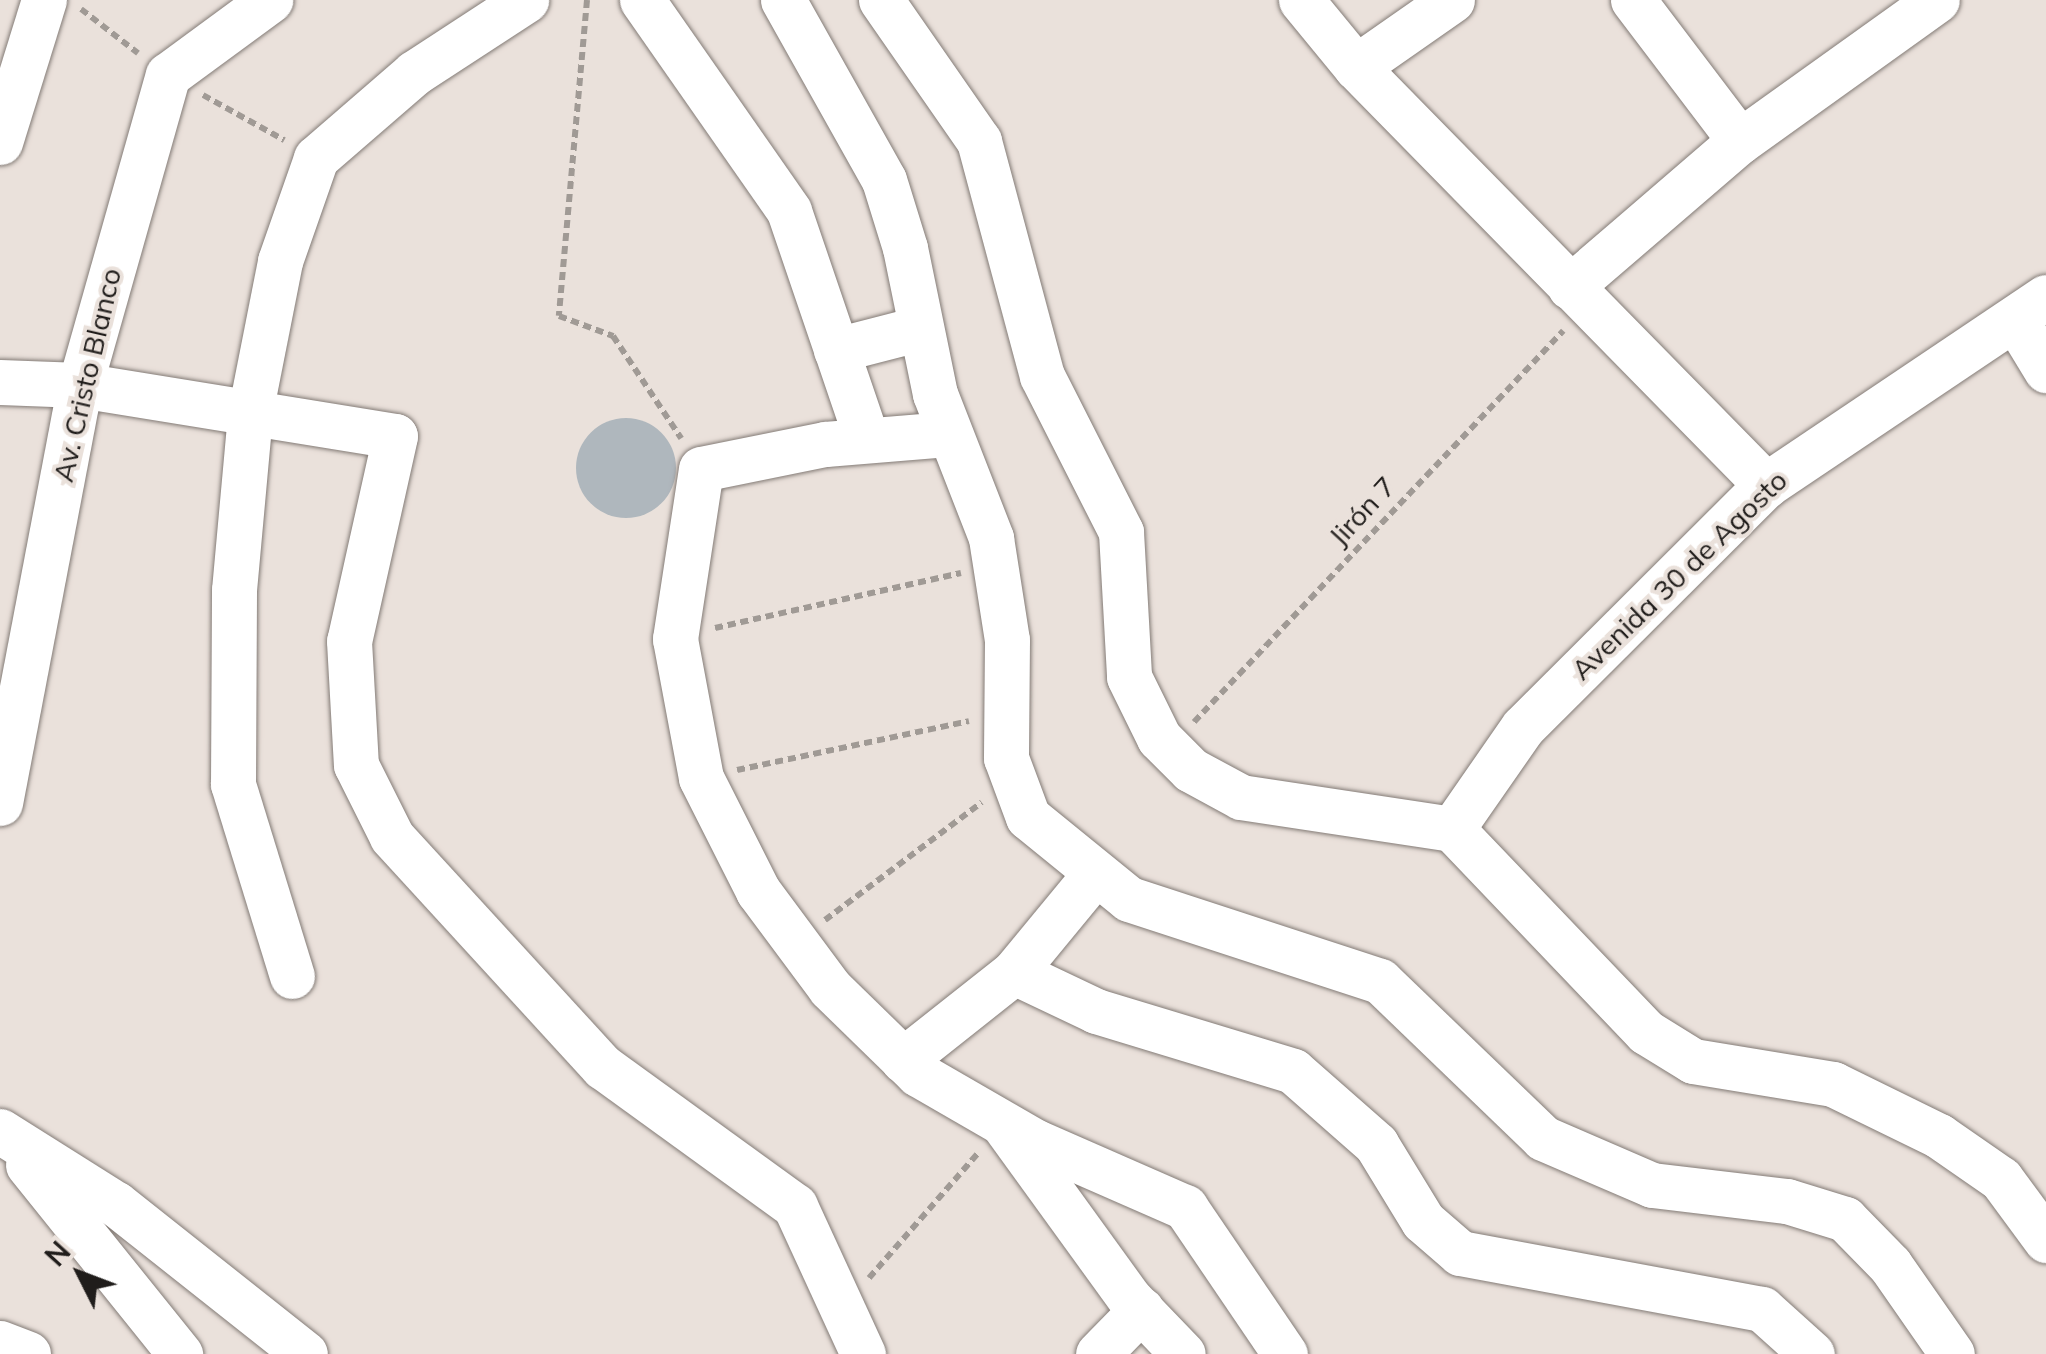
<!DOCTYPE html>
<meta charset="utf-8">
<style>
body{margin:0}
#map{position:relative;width:2046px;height:1354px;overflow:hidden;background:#eae1db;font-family:Mulish,sans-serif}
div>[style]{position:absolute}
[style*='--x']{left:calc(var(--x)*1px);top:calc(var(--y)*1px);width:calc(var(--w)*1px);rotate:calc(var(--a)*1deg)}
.building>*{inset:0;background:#afb7bd}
.round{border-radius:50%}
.path>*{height:6px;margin-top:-3px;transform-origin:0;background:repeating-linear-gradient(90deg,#a09a95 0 8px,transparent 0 13px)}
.roads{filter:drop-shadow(0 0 2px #837b76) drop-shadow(0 0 2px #837b76)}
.minor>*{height:45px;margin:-22.5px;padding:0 22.5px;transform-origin:22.5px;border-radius:22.5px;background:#fff}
span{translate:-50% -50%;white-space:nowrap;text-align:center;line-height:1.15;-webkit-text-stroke:8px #eae1db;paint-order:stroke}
.street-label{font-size:28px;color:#201d1b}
.north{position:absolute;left:30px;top:1224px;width:100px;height:100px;-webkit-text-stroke:8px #eae1db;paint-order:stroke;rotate:312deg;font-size:28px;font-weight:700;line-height:40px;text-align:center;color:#201d1b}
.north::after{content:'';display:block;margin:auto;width:35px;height:45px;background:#201d1b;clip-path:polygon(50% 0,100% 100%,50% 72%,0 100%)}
</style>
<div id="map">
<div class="building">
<i class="round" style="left:576px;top:418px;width:100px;height:100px"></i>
</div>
<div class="path">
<i style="--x:587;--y:0;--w:317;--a:95.1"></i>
<i style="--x:559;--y:316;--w:58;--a:20.3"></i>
<i style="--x:613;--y:336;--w:123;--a:56.3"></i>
<i style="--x:81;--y:9;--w:72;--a:37.7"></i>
<i style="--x:203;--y:95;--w:93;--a:29.1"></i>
<i style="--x:715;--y:628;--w:252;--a:-12.6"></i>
<i style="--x:1194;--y:722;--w:538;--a:-46.66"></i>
<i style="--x:737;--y:770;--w:237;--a:-11.9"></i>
<i style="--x:825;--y:920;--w:196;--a:-36.9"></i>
<i style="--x:869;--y:1278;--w:167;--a:-48.9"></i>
</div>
<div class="roads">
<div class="minor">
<i style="--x:642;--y:0;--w:257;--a:55.1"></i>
<i style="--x:789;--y:211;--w:242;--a:71.2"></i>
<i style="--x:783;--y:0;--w:206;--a:60.7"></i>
<i style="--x:884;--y:180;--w:71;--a:72.8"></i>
<i style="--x:905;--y:248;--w:149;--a:78.4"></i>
<i style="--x:935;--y:394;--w:155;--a:68.7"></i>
<i style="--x:991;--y:538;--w:103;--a:81.1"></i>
<i style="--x:1007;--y:640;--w:118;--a:90.5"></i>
<i style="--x:1006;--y:758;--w:63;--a:69.6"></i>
<i style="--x:1028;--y:817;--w:130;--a:39.1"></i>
<i style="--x:1129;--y:899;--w:264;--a:18.1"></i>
<i style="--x:1380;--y:981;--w:226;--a:43.9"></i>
<i style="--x:1543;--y:1138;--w:119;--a:23.3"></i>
<i style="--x:1652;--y:1185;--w:136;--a:6.8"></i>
<i style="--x:1787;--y:1201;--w:61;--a:17.2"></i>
<i style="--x:1845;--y:1219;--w:64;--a:45.6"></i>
<i style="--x:1890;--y:1265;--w:108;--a:55.1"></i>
<i style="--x:881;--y:0;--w:172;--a:55.2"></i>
<i style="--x:979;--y:141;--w:243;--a:75"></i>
<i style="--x:1042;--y:376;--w:175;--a:63.1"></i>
<i style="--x:1121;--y:532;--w:145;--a:86.8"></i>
<i style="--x:1129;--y:677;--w:68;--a:63.8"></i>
<i style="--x:1159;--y:738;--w:45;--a:45"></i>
<i style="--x:1191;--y:770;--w:57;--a:28.4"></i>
<i style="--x:1241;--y:797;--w:213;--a:8.6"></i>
<i style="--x:1452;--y:829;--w:281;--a:46.3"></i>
<i style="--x:1646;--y:1032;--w:55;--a:31.7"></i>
<i style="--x:1693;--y:1061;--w:142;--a:9.3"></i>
<i style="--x:1833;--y:1084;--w:118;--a:26.1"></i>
<i style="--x:1939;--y:1136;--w:75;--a:34.7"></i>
<i style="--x:2001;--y:1179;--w:76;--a:53.6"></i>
<i style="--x:1301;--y:0;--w:87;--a:50.6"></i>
<i style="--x:1356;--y:67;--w:586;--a:45.55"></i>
<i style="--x:1633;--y:0;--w:177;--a:52.8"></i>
<i style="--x:1356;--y:67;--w:117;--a:-34.9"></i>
<i style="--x:0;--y:142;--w:149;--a:-72.8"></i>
<i style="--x:1570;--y:287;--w:224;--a:-40.7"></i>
<i style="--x:1740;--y:141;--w:242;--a:-35.6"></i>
<i style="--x:2015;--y:319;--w:60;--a:58.7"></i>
<i style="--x:836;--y:350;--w:84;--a:-14.5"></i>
<i style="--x:0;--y:382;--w:80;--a:2.1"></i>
<i style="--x:80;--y:385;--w:319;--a:9.2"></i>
<i style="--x:395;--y:436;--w:210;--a:102.6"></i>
<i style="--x:349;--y:641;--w:124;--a:86.8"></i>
<i style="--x:356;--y:765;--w:80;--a:63.4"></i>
<i style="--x:392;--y:837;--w:312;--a:47.5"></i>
<i style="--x:603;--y:1067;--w:237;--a:35.9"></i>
<i style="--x:795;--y:1206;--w:163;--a:65.3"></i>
<i style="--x:947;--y:434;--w:122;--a:175.3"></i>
<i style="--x:825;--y:444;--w:126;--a:168.6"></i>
<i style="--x:701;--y:469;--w:172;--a:98.7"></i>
<i style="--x:675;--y:639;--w:141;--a:79.4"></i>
<i style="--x:701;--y:778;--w:127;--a:63.2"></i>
<i style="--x:758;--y:891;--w:121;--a:53.4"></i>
<i style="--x:830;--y:988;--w:123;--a:44.3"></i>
<i style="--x:918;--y:1074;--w:136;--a:30"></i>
<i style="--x:1036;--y:1142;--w:163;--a:23.6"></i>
<i style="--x:1185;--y:1207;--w:178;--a:55.8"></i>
<i style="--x:0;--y:803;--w:426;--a:-79.2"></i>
<i style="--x:80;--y:385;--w:322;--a:-74.2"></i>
<i style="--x:168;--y:75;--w:127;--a:-36.3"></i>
<i style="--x:1452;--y:829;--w:124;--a:-55.2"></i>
<i style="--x:1523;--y:727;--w:343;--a:-44.9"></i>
<i style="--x:1766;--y:485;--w:337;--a:-33.9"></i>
<i style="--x:1014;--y:972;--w:91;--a:25.4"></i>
<i style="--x:1096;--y:1011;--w:206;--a:16.9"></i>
<i style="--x:1293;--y:1071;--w:111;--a:41.3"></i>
<i style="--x:1376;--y:1144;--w:90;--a:58.6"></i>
<i style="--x:1423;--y:1221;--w:49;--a:40.9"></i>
<i style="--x:1460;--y:1253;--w:307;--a:10.5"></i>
<i style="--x:1762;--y:1309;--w:67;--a:42"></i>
<i style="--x:292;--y:976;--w:201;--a:-107.1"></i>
<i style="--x:233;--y:784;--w:194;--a:-89.7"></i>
<i style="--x:234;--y:590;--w:178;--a:-84.8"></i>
<i style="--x:250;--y:413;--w:155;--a:-78.8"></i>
<i style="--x:280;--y:261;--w:109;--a:-70.7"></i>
<i style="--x:316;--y:158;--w:130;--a:-40.9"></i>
<i style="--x:414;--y:73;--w:134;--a:-33.1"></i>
<i style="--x:903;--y:1060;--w:142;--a:-38.4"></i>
<i style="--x:1014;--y:972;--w:124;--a:-50.5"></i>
<i style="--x:1006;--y:1128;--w:211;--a:54.1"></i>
<i style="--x:1130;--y:1299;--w:76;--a:46.1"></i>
<i style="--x:0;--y:1131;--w:137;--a:32.2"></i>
<i style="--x:116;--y:1204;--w:241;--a:38.4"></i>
<i style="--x:28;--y:1165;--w:243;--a:51.2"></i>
<i style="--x:0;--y:1343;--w:30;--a:21"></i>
<i style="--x:1098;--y:1354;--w:62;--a:-45.7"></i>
</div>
</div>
<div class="street-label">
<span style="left:87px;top:375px;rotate:-77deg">Av. Cristo Blanco</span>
<span style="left:1362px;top:511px;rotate:-47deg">Jirón 7</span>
<span style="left:1679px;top:575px;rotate:-44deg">Avenida 30 de Agosto</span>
</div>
<div class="north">N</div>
</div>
